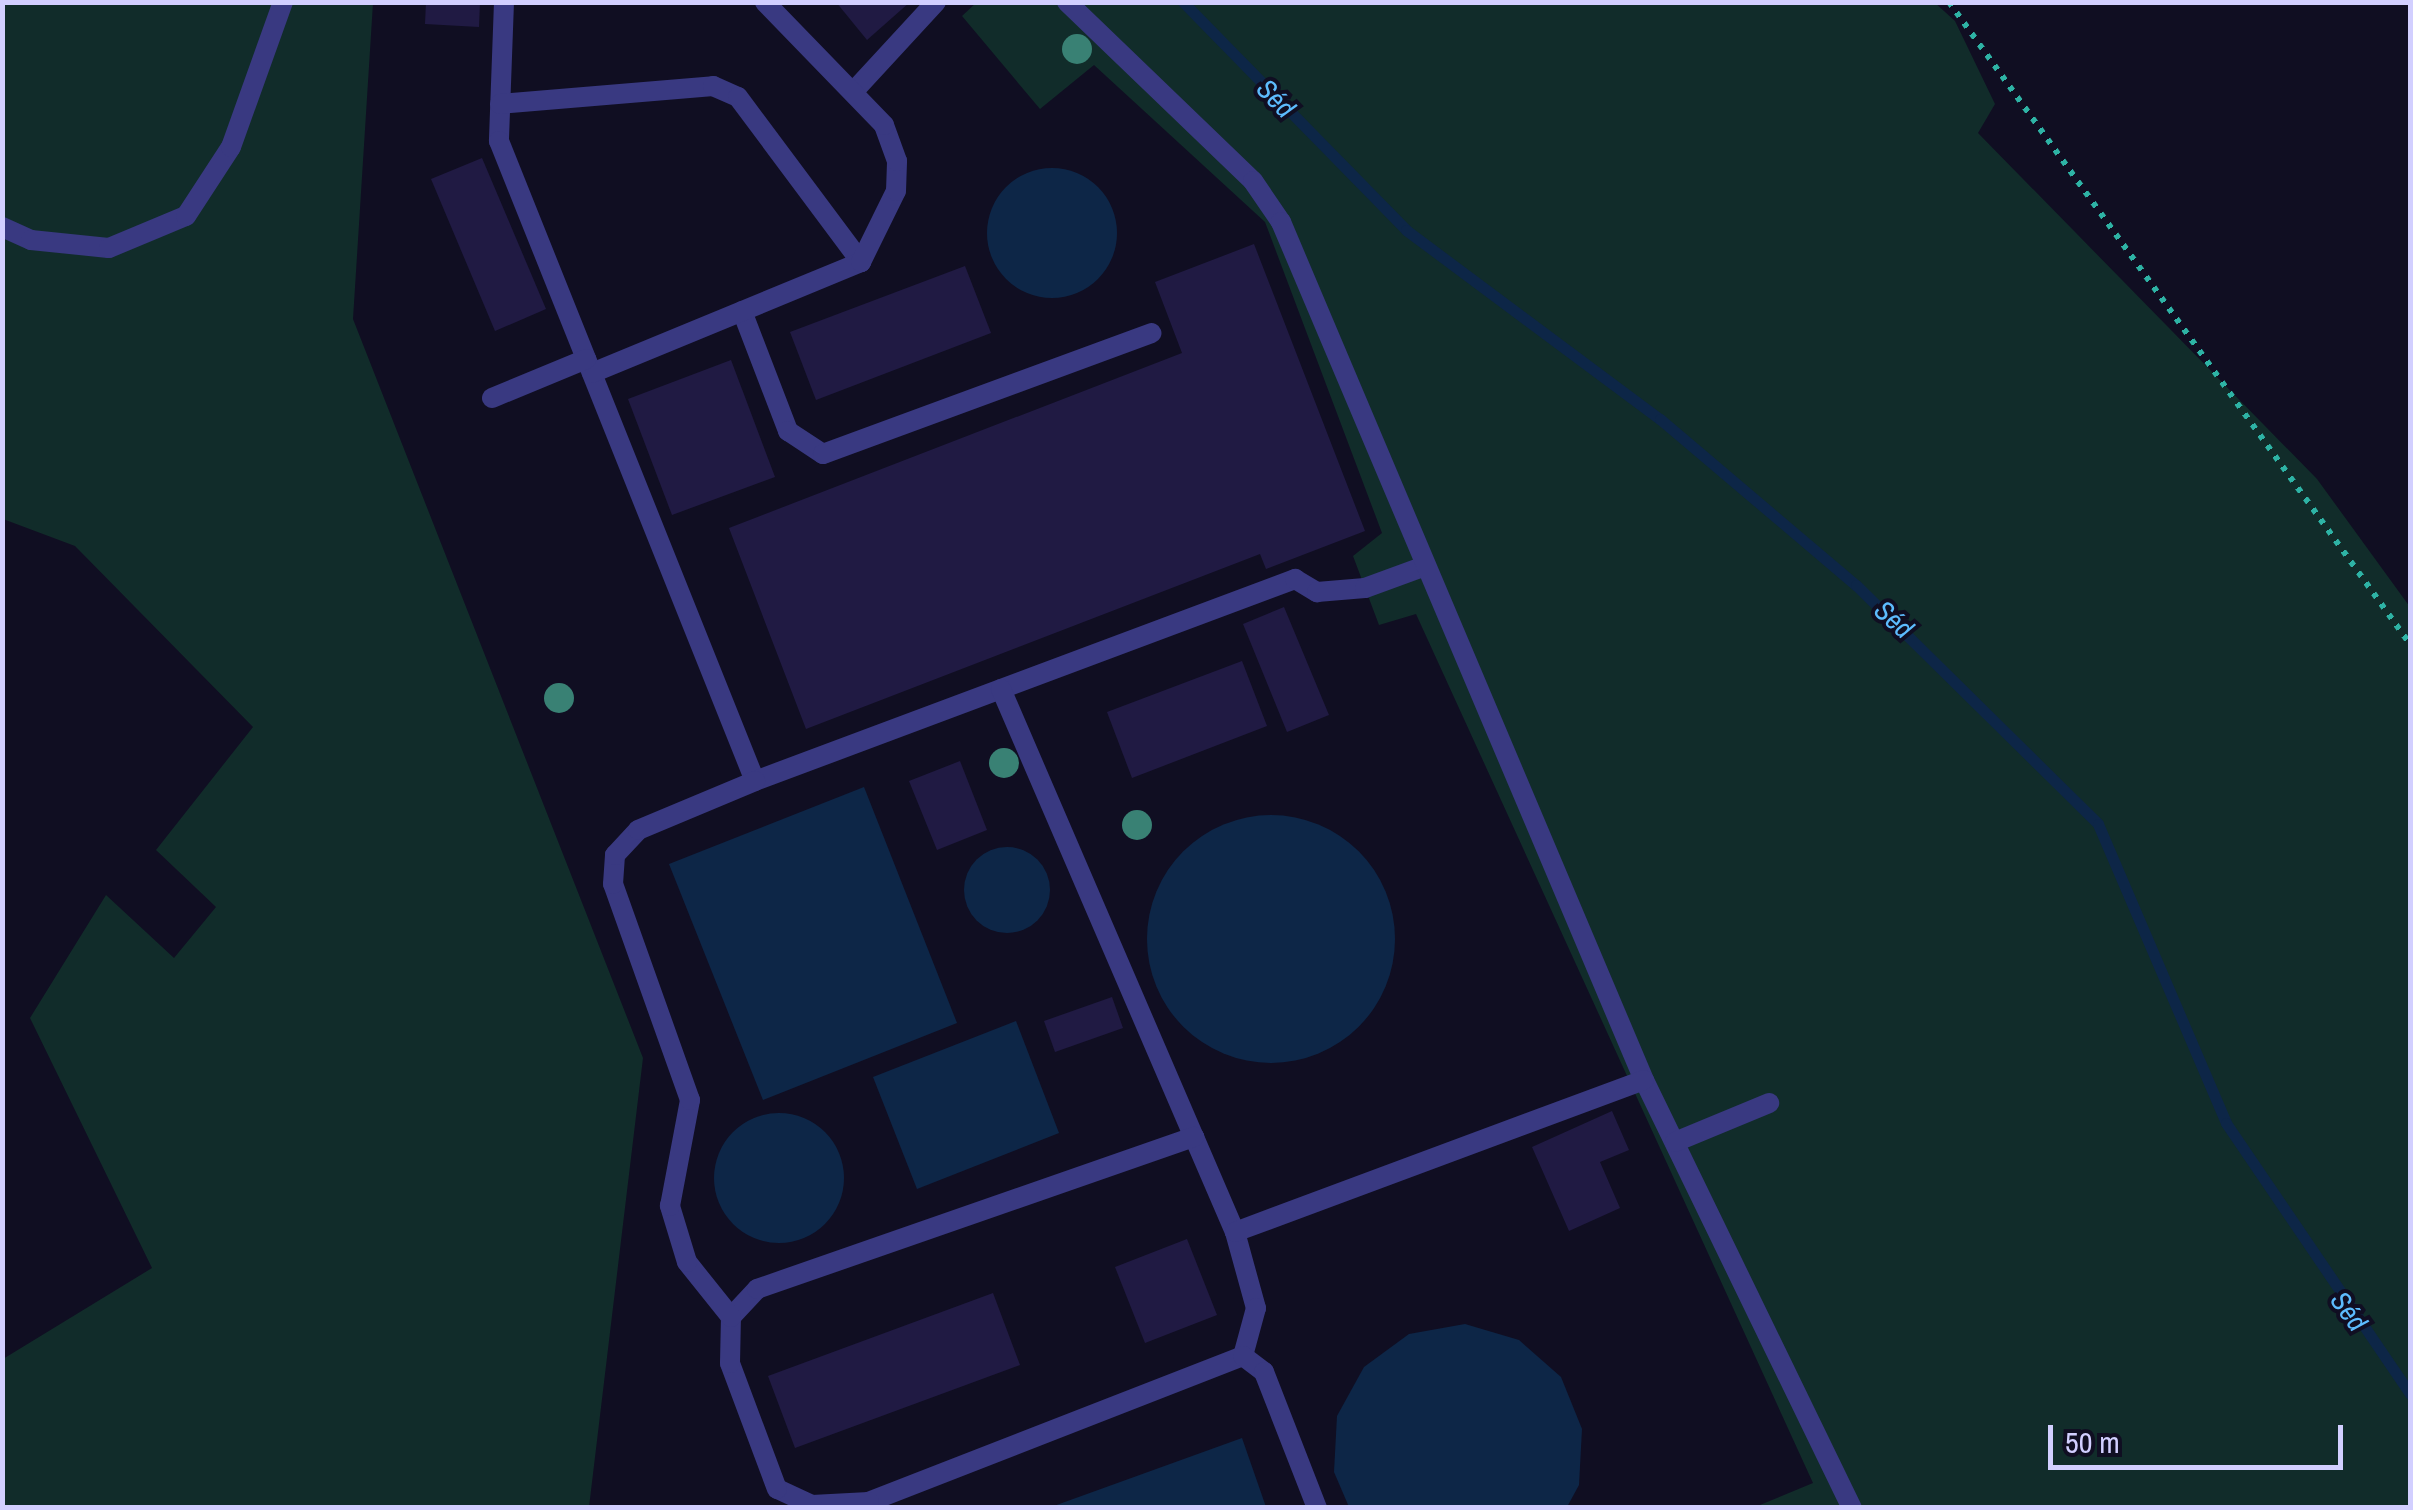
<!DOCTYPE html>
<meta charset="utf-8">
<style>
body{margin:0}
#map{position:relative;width:2413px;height:1510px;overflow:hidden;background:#100e22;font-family:"Archivo Narrow",sans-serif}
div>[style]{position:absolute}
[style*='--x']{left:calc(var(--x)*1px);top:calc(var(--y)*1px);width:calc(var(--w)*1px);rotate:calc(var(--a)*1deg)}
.green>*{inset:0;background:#112c2a}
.water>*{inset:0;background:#0d2647}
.round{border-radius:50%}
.stream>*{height:11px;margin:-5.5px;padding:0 5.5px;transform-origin:5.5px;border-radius:5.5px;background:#0d2647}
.building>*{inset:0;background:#201a43}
.path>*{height:6px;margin-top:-3px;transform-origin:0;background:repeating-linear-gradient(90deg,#2eb3a5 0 5px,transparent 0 13px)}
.service>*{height:20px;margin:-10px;padding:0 10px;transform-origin:10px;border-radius:10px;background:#393981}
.trees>*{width:30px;height:30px;margin:-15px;border-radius:50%;background:#398174}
span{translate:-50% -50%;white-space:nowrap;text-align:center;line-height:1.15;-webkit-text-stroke:8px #100e22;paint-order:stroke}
.water-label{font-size:28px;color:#5dbcfe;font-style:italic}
.frame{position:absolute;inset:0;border:5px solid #d2cfff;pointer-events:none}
.scale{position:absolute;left:2048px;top:1425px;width:295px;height:45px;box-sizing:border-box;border:5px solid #d2cfff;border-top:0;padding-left:12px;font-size:30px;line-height:35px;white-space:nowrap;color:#d2cfff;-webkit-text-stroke:8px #100e22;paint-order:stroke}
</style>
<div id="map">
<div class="green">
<i style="clip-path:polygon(977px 2px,1934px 2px,1955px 21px,1995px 104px,1978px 133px,2317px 479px,2410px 607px,2410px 1507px,1755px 1507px,1813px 1483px,1416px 614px,1379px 625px,1353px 556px,1382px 533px,1265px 222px,1094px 65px,1040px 109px,962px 16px)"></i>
<i style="clip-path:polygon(3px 3px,373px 3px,353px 319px,643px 1058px,589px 1507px,3px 1508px,3px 1359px,152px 1268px,30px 1018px,106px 895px,174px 958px,216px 907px,156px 850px,253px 727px,75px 546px,3px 519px)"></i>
</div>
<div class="water">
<i class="round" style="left:987px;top:168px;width:130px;height:130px"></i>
<i style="clip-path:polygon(864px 787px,957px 1023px,763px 1100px,669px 864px)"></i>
<i class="round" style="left:1147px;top:815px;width:248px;height:248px"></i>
<i class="round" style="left:964px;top:847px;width:86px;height:86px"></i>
<i style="clip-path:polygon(1016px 1021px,1059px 1133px,917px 1189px,873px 1077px)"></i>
<i class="round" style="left:714px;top:1113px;width:130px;height:130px"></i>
<i style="clip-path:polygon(1465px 1324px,1519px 1340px,1561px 1377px,1582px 1429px,1579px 1485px,1567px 1507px,1349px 1507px,1334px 1472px,1337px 1416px,1364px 1367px,1409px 1334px)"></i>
<i style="clip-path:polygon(1242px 1438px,1266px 1507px,1051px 1507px)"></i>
</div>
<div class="stream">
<i style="--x:1183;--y:2;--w:319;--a:45.6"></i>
<i style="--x:1406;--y:230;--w:317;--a:36.7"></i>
<i style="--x:1660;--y:419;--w:257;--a:40.3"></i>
<i style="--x:1856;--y:585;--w:340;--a:44.6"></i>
<i style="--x:2098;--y:824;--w:325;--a:66.8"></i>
<i style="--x:2226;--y:1123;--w:328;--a:55.8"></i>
</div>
<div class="building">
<i style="clip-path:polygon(426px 2px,480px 2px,479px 27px,425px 24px)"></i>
<i style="clip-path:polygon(836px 2px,910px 2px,867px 40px)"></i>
<i style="clip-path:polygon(482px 158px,546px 309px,495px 331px,431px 179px)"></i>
<i style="clip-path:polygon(1254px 244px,1365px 531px,1266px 569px,1260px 554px,806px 729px,729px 528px,1182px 353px,1155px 282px)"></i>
<i style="clip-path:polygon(965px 266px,991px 333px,816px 400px,790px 332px)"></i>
<i style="clip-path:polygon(731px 360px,775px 477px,672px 515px,628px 399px)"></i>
<i style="clip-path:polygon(1284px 607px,1329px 715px,1287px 732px,1243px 624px)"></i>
<i style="clip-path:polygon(1242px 661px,1267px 726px,1132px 778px,1107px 712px)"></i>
<i style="clip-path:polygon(960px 761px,987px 830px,937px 850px,909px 781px)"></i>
<i style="clip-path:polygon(1112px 997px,1123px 1028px,1055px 1052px,1044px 1021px)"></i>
<i style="clip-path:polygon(1612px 1111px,1629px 1150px,1600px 1162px,1620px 1208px,1569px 1231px,1532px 1147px)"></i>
<i style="clip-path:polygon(1187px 1239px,1217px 1315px,1145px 1343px,1115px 1267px)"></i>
<i style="clip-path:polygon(993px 1293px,1020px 1365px,795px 1448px,768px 1376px)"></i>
</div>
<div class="path">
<i style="--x:1949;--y:2;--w:790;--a:54.32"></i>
</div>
<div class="service">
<i style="--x:504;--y:2;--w:139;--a:92.1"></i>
<i style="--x:499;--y:141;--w:689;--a:68.2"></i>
<i style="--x:755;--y:781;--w:577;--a:-20.51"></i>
<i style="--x:1295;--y:579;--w:26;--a:31"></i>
<i style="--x:1317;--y:592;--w:48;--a:-4.8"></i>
<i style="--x:1365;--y:588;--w:64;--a:-20.1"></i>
<i style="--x:1067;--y:2;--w:258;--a:43.9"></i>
<i style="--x:1253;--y:181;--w:50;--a:55.7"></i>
<i style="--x:1281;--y:222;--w:932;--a:67.07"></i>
<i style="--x:1644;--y:1080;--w:476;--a:64.1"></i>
<i style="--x:853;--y:92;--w:122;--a:-47.3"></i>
<i style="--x:500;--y:104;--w:214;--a:-4.8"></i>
<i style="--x:713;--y:86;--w:27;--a:24"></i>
<i style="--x:738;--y:97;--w:206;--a:53.3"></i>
<i style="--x:2;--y:227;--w:32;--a:24"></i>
<i style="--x:31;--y:240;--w:78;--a:5.9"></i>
<i style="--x:109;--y:248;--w:83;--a:-22.6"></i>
<i style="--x:186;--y:216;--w:82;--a:-56.9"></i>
<i style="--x:231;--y:147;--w:154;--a:-70.3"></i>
<i style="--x:742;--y:311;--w:129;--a:69"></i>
<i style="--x:788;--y:431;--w:42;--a:33.3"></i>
<i style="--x:823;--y:454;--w:350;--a:-20.2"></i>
<i style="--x:592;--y:373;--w:291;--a:-22.4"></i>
<i style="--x:861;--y:262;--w:79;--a:-63.8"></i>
<i style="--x:896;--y:191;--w:30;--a:-88"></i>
<i style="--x:897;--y:161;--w:38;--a:-110"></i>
<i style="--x:884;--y:125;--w:171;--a:-134.1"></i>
<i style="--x:492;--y:398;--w:102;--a:-22.5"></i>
<i style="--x:1001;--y:689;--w:488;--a:66.7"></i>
<i style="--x:1194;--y:1137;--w:103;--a:66.7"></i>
<i style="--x:1235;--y:1232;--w:79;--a:74.6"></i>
<i style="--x:1256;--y:1308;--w:50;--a:105.2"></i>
<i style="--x:1243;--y:1356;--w:401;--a:158.7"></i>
<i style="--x:869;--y:1502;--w:57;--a:177"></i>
<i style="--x:812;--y:1505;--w:38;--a:-155"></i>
<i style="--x:777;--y:1489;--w:134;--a:-110.5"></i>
<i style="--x:730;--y:1363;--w:46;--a:-88.8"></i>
<i style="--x:731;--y:1317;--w:38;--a:-47"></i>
<i style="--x:757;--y:1289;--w:463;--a:-19.2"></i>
<i style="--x:1675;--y:1142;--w:102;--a:-22.5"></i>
<i style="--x:1235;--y:1232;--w:436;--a:-20.4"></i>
<i style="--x:731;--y:1317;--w:70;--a:-128.7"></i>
<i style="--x:687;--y:1262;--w:59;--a:-106.9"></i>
<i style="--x:670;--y:1206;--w:108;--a:-79.3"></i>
<i style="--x:690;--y:1100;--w:229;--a:-109.6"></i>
<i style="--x:613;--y:884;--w:29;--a:-86"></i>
<i style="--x:615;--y:855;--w:34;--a:-47"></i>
<i style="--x:638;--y:830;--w:127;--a:-22.7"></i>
<i style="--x:1243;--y:1356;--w:26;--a:37"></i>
<i style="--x:1264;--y:1372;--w:146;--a:68.7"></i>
</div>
<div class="trees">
<i style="left:1077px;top:49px"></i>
<i style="left:559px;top:698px"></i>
<i style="left:1004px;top:763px"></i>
<i style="left:1137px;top:825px"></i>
</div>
<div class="water-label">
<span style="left:1276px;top:98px;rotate:46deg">Séd</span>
<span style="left:1894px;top:619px;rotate:42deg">Séd</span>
<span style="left:2349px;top:1311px;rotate:54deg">Séd</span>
</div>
<div class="frame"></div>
<div class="scale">50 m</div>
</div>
